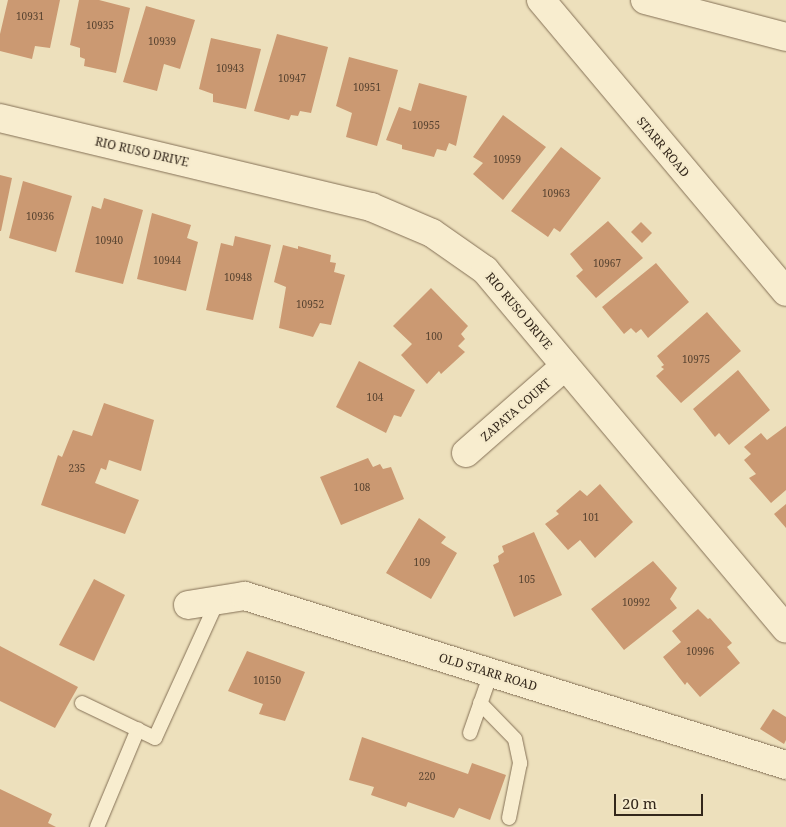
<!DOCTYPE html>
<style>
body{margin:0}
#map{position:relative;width:786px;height:827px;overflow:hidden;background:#ede0bc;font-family:"Noto Serif",serif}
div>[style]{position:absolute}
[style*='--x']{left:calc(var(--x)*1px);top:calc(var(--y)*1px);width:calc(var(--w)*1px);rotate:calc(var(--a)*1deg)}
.building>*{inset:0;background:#cb9972}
.roads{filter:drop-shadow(0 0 1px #847056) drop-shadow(0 0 1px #847056)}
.lane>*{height:14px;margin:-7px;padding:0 7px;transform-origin:7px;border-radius:7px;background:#f8edcf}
.street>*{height:28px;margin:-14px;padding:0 14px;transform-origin:14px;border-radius:14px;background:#f8edcf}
span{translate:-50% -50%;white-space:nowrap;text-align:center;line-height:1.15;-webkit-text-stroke:4px #f5eacb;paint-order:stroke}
.number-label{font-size:10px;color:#594431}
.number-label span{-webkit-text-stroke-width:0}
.street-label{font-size:12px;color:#33271b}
.scale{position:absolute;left:614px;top:794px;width:89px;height:22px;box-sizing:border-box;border:2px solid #33271b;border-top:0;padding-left:6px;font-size:15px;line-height:18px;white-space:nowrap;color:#33271b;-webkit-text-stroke:4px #f5eacb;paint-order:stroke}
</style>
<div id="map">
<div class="building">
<i style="clip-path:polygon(8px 0,60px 0,50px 48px,35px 46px,32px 59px,0 51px,0 34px)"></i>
<i style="clip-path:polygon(79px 0,99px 0,130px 8px,116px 73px,84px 66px,85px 59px,80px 57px,80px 48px,70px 45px)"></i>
<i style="clip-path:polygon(146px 6px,195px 20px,180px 69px,164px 64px,157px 91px,123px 82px)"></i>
<i style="clip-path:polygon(277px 34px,328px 47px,311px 113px,300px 111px,298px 116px,291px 115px,289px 120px,254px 111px)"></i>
<i style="clip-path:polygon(211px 38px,261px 49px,246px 109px,213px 102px,213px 94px,199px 89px)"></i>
<i style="clip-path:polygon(349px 57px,398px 70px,377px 146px,346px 137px,352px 113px,336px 106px)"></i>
<i style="clip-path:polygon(419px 83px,467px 96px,456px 146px,449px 143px,446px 151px,437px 149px,434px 157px,402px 149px,402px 145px,386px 140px,399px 107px,411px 111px)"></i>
<i style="clip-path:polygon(503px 115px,546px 147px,503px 200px,473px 174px,483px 163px,473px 157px)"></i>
<i style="clip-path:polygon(561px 147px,601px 178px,560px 232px,554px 228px,548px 237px,511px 211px)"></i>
<i style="clip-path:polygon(0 175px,12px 178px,1px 231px,0 231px)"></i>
<i style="clip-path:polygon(23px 181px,72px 196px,56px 252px,9px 238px)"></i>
<i style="clip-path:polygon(104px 198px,143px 210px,123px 284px,75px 272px,92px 206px,101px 209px)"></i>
<i style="clip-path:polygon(152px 213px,191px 225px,187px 238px,198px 242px,186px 291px,137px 279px)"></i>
<i style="clip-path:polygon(608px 221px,643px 258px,596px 298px,576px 276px,583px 270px,570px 254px)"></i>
<i style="clip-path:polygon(641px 222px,652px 233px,642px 243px,631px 232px)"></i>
<i style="clip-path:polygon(235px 236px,271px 245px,253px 320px,206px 310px,221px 243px,233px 246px)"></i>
<i style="clip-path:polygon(283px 245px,298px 249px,298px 246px,331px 255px,330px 262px,336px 263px,334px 272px,345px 275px,331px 325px,320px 323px,313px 337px,279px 328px,286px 287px,274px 282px)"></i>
<i style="clip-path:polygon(656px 263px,689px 302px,648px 338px,641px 329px,636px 333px,631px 328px,624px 334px,602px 307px)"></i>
<i style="clip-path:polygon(431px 288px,468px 326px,461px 334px,465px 339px,458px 346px,465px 352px,441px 374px,439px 371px,427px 384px,401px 355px,412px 344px,393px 326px)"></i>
<i style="clip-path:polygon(707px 312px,741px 351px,681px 403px,656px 376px,664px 369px,661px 367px,664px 365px,657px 356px)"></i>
<i style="clip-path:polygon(359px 361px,415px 390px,401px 417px,394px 415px,386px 433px,336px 407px)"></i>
<i style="clip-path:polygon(738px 370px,770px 410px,729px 445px,719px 433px,715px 437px,693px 409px)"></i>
<i style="clip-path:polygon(104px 403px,154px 420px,141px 471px,109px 460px,106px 470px,101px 468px,95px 483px,139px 500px,125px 534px,41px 505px,58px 455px,62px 457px,73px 430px,92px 436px)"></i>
<i style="clip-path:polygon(786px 426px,786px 490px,771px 503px,749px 478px,756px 474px,744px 460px,751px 454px,744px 447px,761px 433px,767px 440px)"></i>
<i style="clip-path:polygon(368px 458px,373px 467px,380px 464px,383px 469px,391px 467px,404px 499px,341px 525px,320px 477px)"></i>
<i style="clip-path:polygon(600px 484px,633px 522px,595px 558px,580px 540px,568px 550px,545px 524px,559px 514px,556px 511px,580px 490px,587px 496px)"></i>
<i style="clip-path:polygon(786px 504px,786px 528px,774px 514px)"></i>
<i style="clip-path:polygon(419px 518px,446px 537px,441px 543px,457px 553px,431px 599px,386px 573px)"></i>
<i style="clip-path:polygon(534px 532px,562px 595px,514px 617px,493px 565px,499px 562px,498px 556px,504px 552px,502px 546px)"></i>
<i style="clip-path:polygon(653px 561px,677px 588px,670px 599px,677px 608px,624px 650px,591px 609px)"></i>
<i style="clip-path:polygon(94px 579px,125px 595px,94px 661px,59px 645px)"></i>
<i style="clip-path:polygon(698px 609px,708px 619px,710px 618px,732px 643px,727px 647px,740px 663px,700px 697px,687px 682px,685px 685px,663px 657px,681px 642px,672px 631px)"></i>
<i style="clip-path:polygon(0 646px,78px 687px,55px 728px,0 701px)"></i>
<i style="clip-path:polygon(247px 651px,305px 672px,285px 721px,259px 714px,263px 704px,228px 691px)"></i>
<i style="clip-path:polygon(773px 709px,786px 717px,786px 740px,784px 744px,760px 729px)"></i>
<i style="clip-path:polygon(362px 737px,468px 774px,472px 763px,506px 775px,490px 820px,459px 808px,454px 818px,408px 802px,406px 807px,371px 795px,374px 787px,349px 780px)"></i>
<i style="clip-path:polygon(0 789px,52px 814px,48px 823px,56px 827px,0 827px)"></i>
</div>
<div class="roads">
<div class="lane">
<i style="--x:82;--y:703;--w:81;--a:25.6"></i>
<i style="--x:155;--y:738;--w:152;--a:-65.5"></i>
<i style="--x:480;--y:703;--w:50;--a:45.8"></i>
<i style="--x:515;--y:739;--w:25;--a:78"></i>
<i style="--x:520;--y:763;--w:56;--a:101.3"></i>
<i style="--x:470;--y:733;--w:64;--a:-70.7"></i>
<i style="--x:97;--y:827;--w:106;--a:-67.3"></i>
</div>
<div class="street">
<i style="--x:541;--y:0;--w:381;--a:50"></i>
<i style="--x:645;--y:0;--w:146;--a:14.7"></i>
<i style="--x:0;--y:118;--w:382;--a:13.5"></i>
<i style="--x:371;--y:207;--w:66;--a:23.1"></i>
<i style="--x:432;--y:233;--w:65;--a:34.9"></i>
<i style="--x:485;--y:270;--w:468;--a:50"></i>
<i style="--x:466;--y:453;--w:132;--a:-41.3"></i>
<i style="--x:188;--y:605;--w:58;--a:-9"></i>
<i style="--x:245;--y:596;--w:567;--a:17.35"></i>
</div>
</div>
<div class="number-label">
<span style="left:30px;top:17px">10931</span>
<span style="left:100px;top:26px">10935</span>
<span style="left:162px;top:42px">10939</span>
<span style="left:230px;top:69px">10943</span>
<span style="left:292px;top:79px">10947</span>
<span style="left:367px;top:88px">10951</span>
<span style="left:426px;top:126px">10955</span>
<span style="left:507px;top:160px">10959</span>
<span style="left:556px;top:194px">10963</span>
<span style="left:40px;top:217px">10936</span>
<span style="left:109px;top:241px">10940</span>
<span style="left:167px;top:261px">10944</span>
<span style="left:607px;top:264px">10967</span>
<span style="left:238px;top:278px">10948</span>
<span style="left:310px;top:305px">10952</span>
<span style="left:434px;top:337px">100</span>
<span style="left:696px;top:360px">10975</span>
<span style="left:375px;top:398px">104</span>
<span style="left:77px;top:469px">235</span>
<span style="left:362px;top:488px">108</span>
<span style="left:591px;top:518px">101</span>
<span style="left:422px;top:563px">109</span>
<span style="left:527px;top:580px">105</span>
<span style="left:636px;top:603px">10992</span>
<span style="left:700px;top:652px">10996</span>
<span style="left:267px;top:681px">10150</span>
<span style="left:427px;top:777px">220</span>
</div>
<div class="street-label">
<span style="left:663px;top:147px;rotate:50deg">STARR ROAD</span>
<span style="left:142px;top:152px;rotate:13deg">RIO RUSO DRIVE</span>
<span style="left:519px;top:311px;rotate:50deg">RIO RUSO DRIVE</span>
<span style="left:516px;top:410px;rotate:-41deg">ZAPATA COURT</span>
<span style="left:488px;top:672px;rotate:17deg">OLD STARR ROAD</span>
</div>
<div class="scale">20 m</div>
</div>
